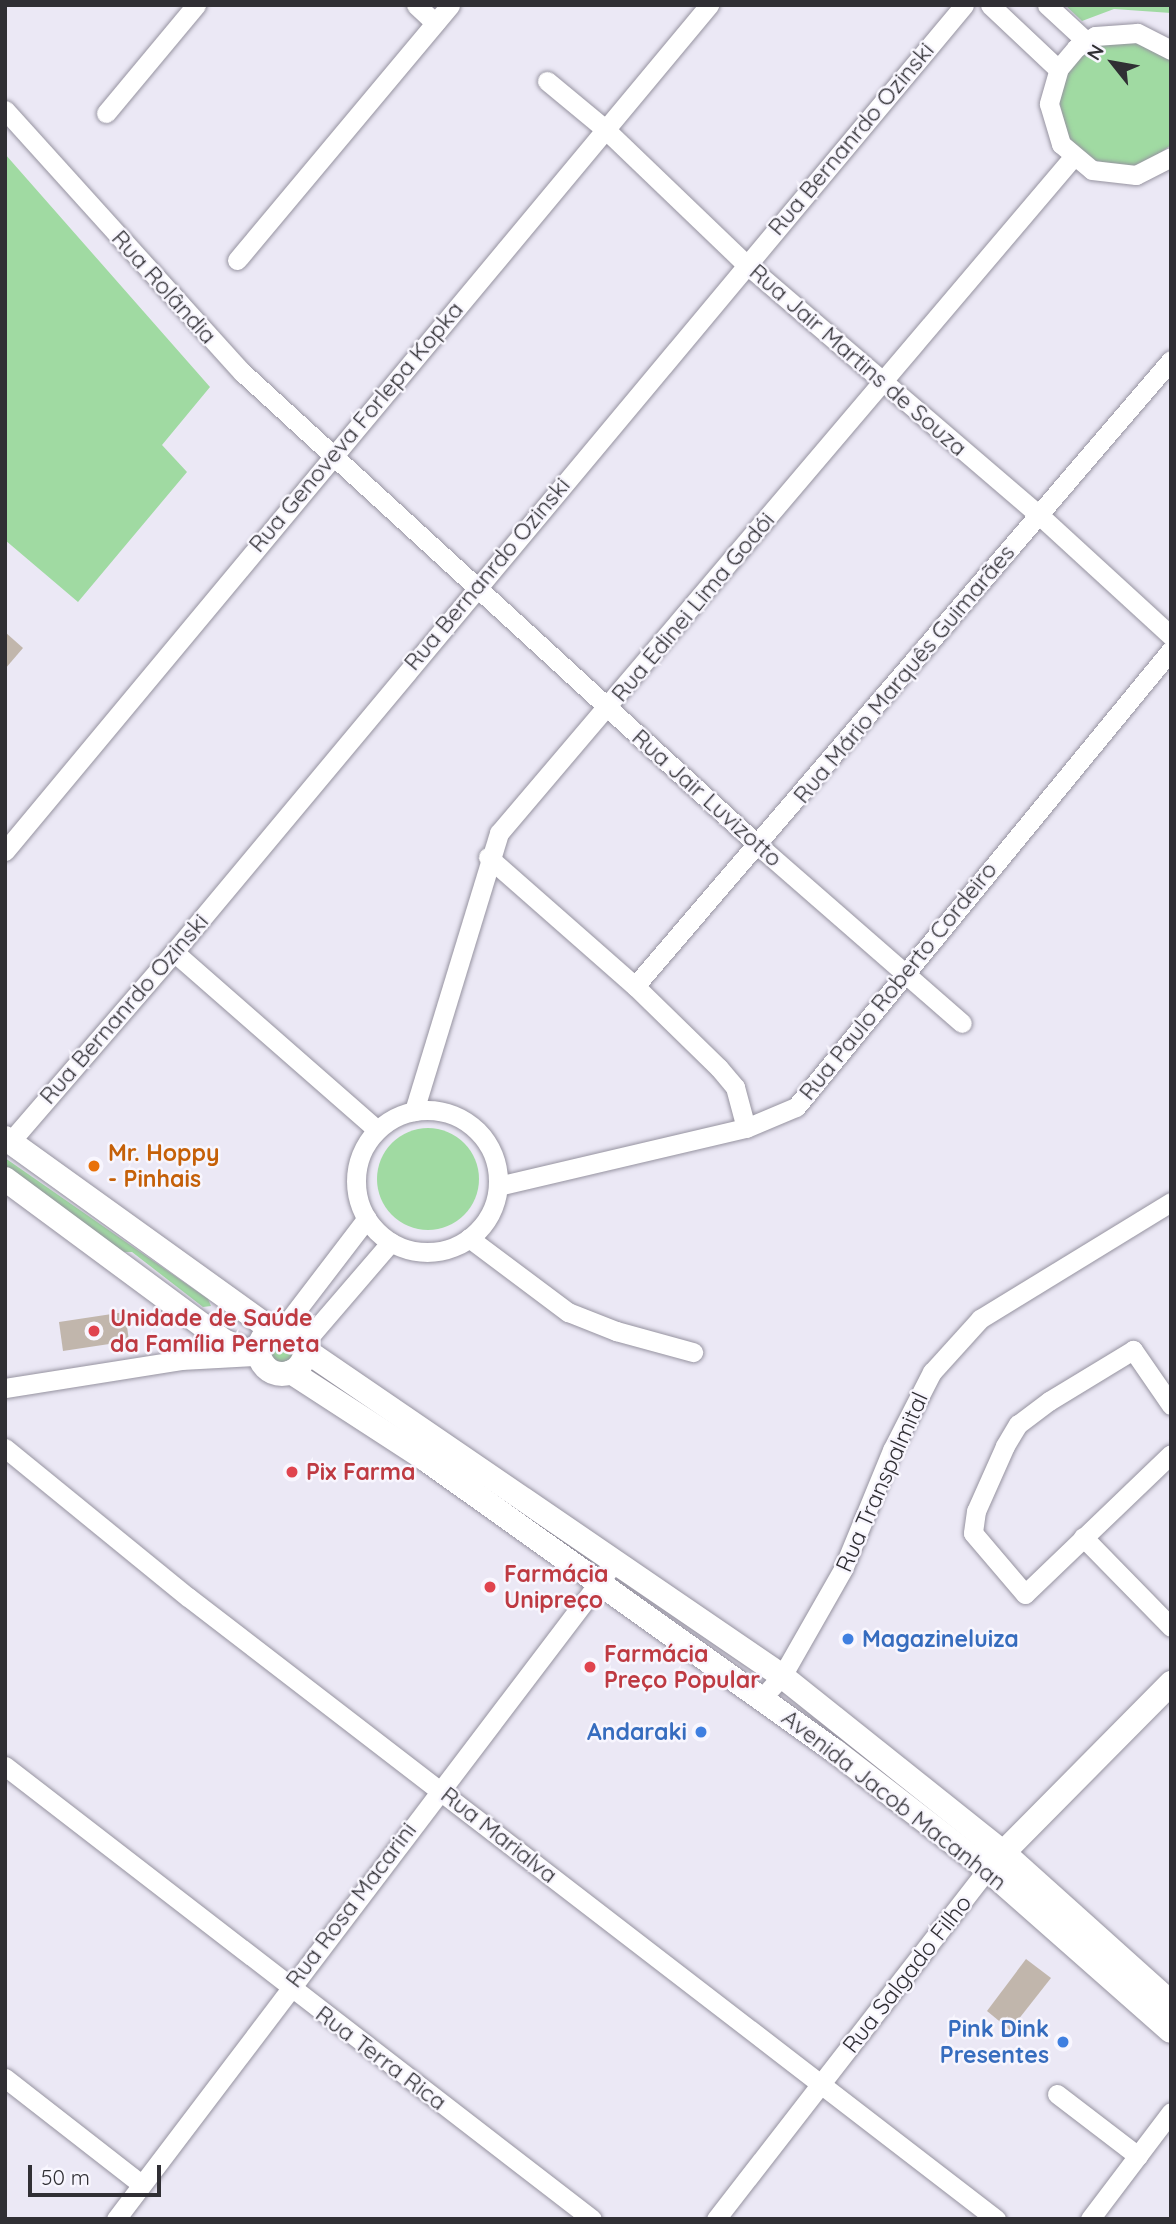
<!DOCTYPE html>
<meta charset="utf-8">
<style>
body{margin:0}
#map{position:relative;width:1176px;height:2224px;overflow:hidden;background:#ebe8f5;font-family:Quicksand,sans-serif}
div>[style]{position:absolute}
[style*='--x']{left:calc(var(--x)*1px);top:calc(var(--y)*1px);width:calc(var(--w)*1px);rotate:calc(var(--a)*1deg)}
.green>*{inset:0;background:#a0daa2}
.round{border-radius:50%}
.building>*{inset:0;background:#c1b6ac}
.roads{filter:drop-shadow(0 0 2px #9693a0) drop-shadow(0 0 2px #9693a0)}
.minor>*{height:19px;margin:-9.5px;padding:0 9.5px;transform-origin:9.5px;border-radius:9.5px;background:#fff}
.minor>.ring{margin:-9.5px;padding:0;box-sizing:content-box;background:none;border:19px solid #fff;border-radius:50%}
.major>*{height:24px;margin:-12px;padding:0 12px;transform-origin:12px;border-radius:12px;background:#fff}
.major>.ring{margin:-12px;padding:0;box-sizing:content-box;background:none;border:24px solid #fff;border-radius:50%}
.dots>*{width:19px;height:19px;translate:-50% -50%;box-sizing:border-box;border:4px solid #f8f6fe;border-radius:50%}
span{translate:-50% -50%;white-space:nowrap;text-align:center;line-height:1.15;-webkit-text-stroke:5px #f8f6fe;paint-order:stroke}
.street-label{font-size:23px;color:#302f34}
.food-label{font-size:23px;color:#c56008;font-weight:700}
.left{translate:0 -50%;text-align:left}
.health-label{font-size:23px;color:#be3a42;font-weight:700}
.shop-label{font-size:23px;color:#366cbe;font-weight:700}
.right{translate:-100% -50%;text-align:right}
.frame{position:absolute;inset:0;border:7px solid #302f34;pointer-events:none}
.north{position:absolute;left:1078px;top:28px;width:70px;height:70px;-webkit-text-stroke:5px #f8f6fe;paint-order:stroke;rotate:301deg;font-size:19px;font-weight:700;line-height:28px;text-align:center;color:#302f34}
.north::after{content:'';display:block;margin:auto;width:24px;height:32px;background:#302f34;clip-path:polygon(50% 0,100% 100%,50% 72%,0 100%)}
.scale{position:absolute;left:28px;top:2165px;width:133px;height:32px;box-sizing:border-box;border:4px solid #302f34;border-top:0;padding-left:9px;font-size:21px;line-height:24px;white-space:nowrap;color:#302f34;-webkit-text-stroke:5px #f8f6fe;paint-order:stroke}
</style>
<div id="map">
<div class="green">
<i style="clip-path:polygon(1065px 5px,1171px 5px,1171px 13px,1114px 9px,1082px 21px)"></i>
<i style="clip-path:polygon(1122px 38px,1162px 51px,1171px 60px,1171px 145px,1148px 162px,1128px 167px,1092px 160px,1069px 139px,1058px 97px,1068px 68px,1091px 46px)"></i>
<i style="clip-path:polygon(5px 154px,210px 387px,162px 445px,187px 472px,78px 602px,5px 540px)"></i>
<i class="round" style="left:377px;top:1128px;width:102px;height:102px"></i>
<i style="clip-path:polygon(5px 1158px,208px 1299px,211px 1306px,203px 1307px,132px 1252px,124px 1252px,5px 1169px)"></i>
<i class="round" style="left:268px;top:1337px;width:26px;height:26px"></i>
</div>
<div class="building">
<i style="clip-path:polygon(5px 632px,23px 648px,5px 669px)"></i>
<i style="clip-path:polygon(125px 1312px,129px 1341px,63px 1351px,59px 1322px)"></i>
<i style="clip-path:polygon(1026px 1959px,1051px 1978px,1010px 2030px,987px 2011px)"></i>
</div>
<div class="roads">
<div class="minor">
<i style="--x:416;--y:5;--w:26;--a:43"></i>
<i style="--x:990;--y:5;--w:93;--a:43.3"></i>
<i style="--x:1047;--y:5;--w:53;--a:42.7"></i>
<i style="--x:1171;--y:50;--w:38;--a:-153"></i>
<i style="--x:1137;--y:33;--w:42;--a:175.9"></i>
<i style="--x:1095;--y:36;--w:22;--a:148"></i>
<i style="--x:1076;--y:48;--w:26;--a:130"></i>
<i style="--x:1059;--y:68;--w:37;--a:106"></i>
<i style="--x:1049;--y:104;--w:42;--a:73.3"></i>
<i style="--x:1061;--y:144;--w:40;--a:40"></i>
<i style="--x:1092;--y:170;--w:44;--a:6.5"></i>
<i style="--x:1136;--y:175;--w:39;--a:-27"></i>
<i style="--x:547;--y:81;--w:75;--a:39.6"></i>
<i style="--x:605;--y:129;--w:195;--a:43.8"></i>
<i style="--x:746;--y:264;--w:384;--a:40.6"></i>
<i style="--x:1038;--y:514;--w:180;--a:42.5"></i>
<i style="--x:5;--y:110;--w:353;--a:47.9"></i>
<i style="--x:242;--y:372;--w:701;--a:42.52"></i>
<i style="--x:759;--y:846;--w:269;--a:41.1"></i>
<i style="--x:106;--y:113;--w:141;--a:-50.2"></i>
<i style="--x:237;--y:260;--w:332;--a:-50.1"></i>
<i style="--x:5;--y:851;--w:1101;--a:-50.23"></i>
<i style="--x:488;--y:857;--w:196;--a:41.3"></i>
<i style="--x:635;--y:986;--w:117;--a:44.3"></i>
<i style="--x:719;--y:1068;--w:25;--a:50"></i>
<i style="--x:735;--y:1087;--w:42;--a:75"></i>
<i style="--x:174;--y:952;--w:270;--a:41.2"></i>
<i style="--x:635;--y:986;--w:824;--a:-49.43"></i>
<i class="ring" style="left:356px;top:1110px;width:123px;height:123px"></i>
<i style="--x:414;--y:1111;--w:291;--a:-73"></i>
<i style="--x:499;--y:833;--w:887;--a:-49.66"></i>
<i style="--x:10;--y:1142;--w:251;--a:-49.2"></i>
<i style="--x:174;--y:952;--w:1233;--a:-50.16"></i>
<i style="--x:498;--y:1186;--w:255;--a:-13.2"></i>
<i style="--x:746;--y:1128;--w:54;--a:-22.8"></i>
<i style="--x:796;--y:1107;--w:591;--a:-50.63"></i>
<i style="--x:469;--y:1238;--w:124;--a:36.8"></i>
<i style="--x:568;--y:1312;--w:52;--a:21.6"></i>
<i style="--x:616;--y:1331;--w:80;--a:15.3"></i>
<i style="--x:283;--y:1328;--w:138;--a:-52.6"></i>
<i style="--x:304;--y:1343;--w:133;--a:-49.3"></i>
<i style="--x:5;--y:1388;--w:178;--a:-9"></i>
<i style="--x:181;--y:1360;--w:73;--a:-3.1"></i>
<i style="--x:1171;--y:1405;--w:67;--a:-124.6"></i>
<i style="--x:1133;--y:1350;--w:98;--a:148.7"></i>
<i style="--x:1049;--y:1401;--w:39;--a:143"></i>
<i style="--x:1018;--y:1424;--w:26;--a:121"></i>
<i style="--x:1005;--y:1446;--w:71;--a:114"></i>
<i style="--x:976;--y:1511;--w:22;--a:98"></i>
<i style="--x:973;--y:1533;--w:80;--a:49.6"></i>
<i style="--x:1025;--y:1594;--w:202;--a:-43.8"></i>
<i style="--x:5;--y:1448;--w:236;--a:39.2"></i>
<i style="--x:188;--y:1597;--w:1020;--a:37.59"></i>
<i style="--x:1083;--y:1537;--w:126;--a:45.6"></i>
<i style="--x:762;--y:1698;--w:30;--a:-48"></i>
<i style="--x:782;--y:1676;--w:123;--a:-60.3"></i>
<i style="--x:843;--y:1569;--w:129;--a:-67.6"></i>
<i style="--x:892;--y:1450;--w:88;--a:-62.9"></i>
<i style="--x:932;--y:1372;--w:72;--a:-47.8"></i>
<i style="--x:980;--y:1319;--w:224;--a:-31.5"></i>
<i style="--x:5;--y:1766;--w:741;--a:37.66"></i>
<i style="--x:5;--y:2078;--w:172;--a:37.9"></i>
<i style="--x:1057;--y:2094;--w:102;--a:37.4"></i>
<i style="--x:116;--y:2219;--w:826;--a:-52.82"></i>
<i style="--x:716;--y:2219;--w:443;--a:-52.2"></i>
<i style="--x:1090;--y:2219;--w:134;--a:-52.9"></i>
</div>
<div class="major">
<i style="--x:5;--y:1138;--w:329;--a:35.7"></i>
<i style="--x:5;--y:1179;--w:272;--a:36.5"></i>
<i style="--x:224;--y:1341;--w:38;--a:23"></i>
<i class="ring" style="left:259px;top:1328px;width:22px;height:22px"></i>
<i style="--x:305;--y:1350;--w:578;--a:34.35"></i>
<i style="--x:782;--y:1676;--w:284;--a:38.6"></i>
<i style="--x:1004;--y:1853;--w:224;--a:41.9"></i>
<i style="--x:291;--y:1372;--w:163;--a:33"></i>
<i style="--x:428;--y:1461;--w:500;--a:35.5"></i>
<i style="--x:835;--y:1751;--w:192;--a:37.8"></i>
<i style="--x:987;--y:1869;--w:245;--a:41.4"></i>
<i style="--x:992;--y:1864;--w:255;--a:-45.3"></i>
</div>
</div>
<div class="dots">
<i style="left:94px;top:1166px;background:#e8710a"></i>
<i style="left:94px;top:1331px;background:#e0444e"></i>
<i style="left:292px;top:1472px;background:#e0444e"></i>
<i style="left:490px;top:1587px;background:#e0444e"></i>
<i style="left:848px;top:1639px;background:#3f7fe0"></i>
<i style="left:590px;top:1667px;background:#e0444e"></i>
<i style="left:701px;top:1732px;background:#3f7fe0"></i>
<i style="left:1063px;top:2042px;background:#3f7fe0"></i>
</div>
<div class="street-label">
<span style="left:851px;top:139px;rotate:-50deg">Rua Bernanrdo Ozinski</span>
<span style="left:164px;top:287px;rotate:48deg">Rua Rolândia</span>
<span style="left:858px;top:360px;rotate:41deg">Rua Jair Martins de Souza</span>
<span style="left:356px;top:427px;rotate:-50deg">Rua Genoveva Forlepa Kopka</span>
<span style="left:487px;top:574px;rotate:-50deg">Rua Bernanrdo Ozinski</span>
<span style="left:693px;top:607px;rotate:-50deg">Rua Edinei Lima Godói</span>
<span style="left:904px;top:674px;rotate:-50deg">Rua Mário Marquês Guimarães</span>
<span style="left:707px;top:798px;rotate:42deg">Rua Jair Luvizotto</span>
<span style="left:898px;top:981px;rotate:-51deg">Rua Paulo Roberto Cordeiro</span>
<span style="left:124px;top:1009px;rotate:-49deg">Rua Bernanrdo Ozinski</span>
<span style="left:882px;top:1482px;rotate:-66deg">Rua Transpalmital</span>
<span style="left:894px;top:1800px;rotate:38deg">Avenida Jacob Macanhan</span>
<span style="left:499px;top:1835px;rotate:38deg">Rua Marialva</span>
<span style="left:351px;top:1905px;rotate:-53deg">Rua Rosa Macarini</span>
<span style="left:907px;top:1974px;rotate:-52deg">Rua Salgado Filho</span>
<span style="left:381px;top:2058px;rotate:37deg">Rua Terra Rica</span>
</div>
<div class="food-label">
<span class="left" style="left:108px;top:1166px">Mr. Hoppy<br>- Pinhais</span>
</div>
<div class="health-label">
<span class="left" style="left:110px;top:1331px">Unidade de Saúde<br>da Família Perneta</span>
<span class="left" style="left:306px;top:1472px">Pix Farma</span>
<span class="left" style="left:504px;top:1587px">Farmácia<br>Unipreço</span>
<span class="left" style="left:604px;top:1667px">Farmácia<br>Preço Popular</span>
</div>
<div class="shop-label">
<span class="left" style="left:862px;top:1639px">Magazineluiza</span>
<span class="right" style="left:687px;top:1732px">Andaraki</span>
<span class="right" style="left:1049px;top:2042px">Pink Dink<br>Presentes</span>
</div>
<div class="frame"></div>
<div class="north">N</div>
<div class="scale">50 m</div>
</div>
